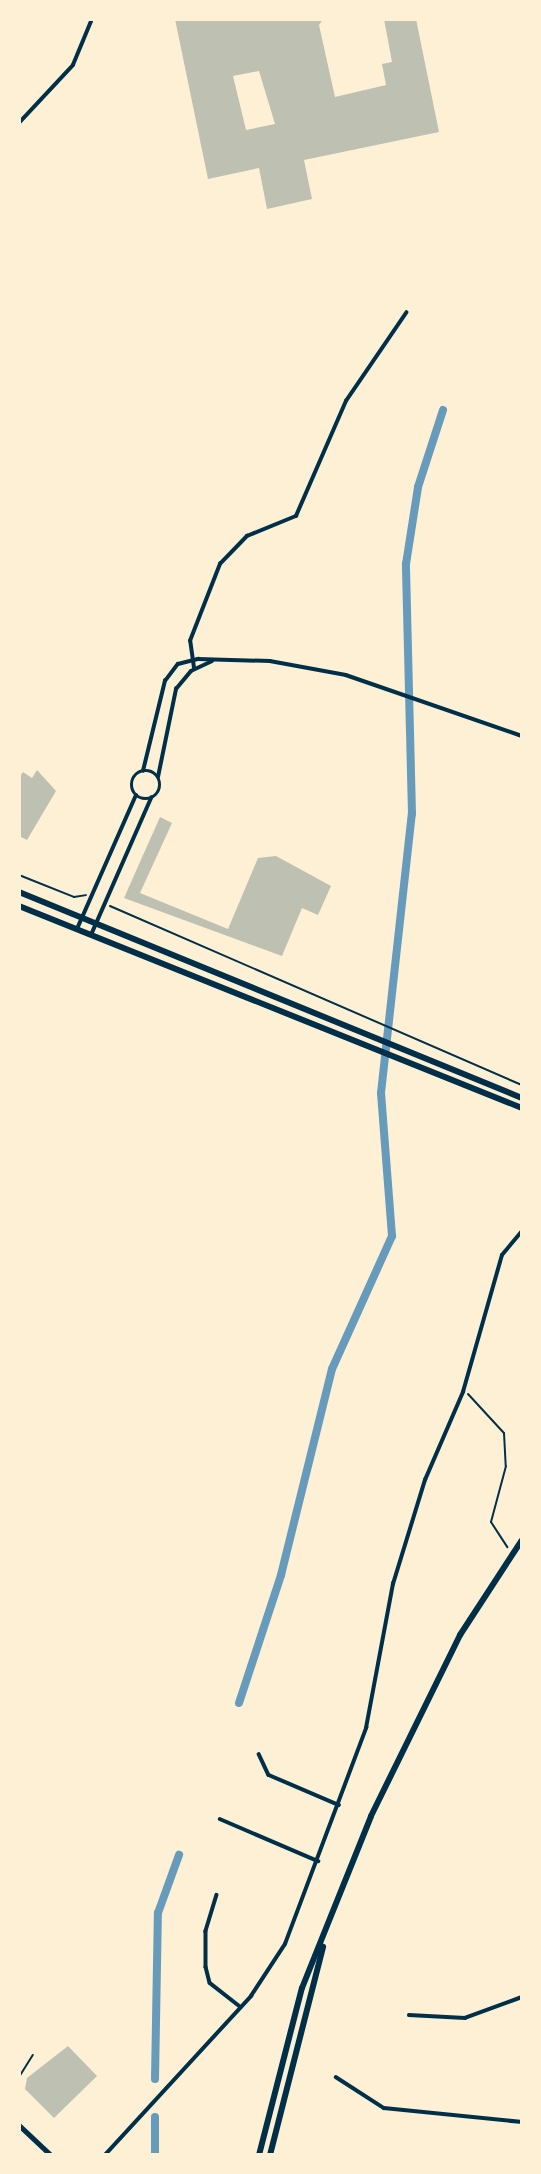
<!DOCTYPE html>
<style>
body{margin:0}
#map{position:relative;width:541px;height:2174px;overflow:hidden;background:#fdf0d5;font-family:Inter,sans-serif}
div>[style]{position:absolute}
[style*='--x']{left:calc(var(--x)*1px);top:calc(var(--y)*1px);width:calc(var(--w)*1px);rotate:calc(var(--a)*1deg)}
.canal>*{height:8px;margin:-4px;padding:0 4px;transform-origin:4px;border-radius:4px;background:#669bbc}
.building>*{inset:0;background:#bec0b2}
.path>*{height:2px;margin:-1px;padding:0 1px;transform-origin:1px;border-radius:1px;background:#003049}
.service>*{height:2px;margin:-1px;padding:0 1px;transform-origin:1px;border-radius:1px;background:#003049}
.minor>*{height:3.5px;margin:-1.75px;padding:0 1.75px;transform-origin:1.75px;border-radius:1.75px;background:#003049}
.minor>.ring{margin:-1.75px;padding:0;box-sizing:content-box;background:none;border:3.5px solid #003049;border-radius:50%}
.tertiary>*{height:4.5px;margin:-2.25px;padding:0 2.25px;transform-origin:2.25px;border-radius:2.25px;background:#003049}
.primary>*{height:6px;margin:-3px;padding:0 3px;transform-origin:3px;border-radius:3px;background:#003049}
.trunk>*{height:6px;margin:-3px;padding:0 3px;transform-origin:3px;border-radius:3px;background:#003049}
span{translate:-50% -50%;white-space:nowrap;text-align:center;line-height:1.15;-webkit-text-stroke:5px #fdf0d5;paint-order:stroke}
.frame{position:absolute;inset:0;border:21px solid #fdf0d5;pointer-events:none}
</style>
<div id="map">
<div class="canal">
<i style="--x:239;--y:1703;--w:135;--a:-71.8"></i>
<i style="--x:281;--y:1575;--w:212;--a:-76.1"></i>
<i style="--x:332;--y:1369;--w:146;--a:-65.7"></i>
<i style="--x:392;--y:1236;--w:143;--a:-94.4"></i>
<i style="--x:381;--y:1093;--w:281;--a:-83.7"></i>
<i style="--x:412;--y:814;--w:250;--a:-91.4"></i>
<i style="--x:406;--y:564;--w:78;--a:-81.1"></i>
<i style="--x:418;--y:487;--w:81;--a:-72"></i>
<i style="--x:155;--y:2079;--w:166;--a:-89"></i>
<i style="--x:158;--y:1913;--w:62;--a:-70.1"></i>
<i style="--x:155;--y:2155;--w:38;--a:-90"></i>
</div>
<div class="building">
<i style="clip-path:polygon(evenodd,175px 19px,323px 19px,319px 25px,335px 97px,386px 85px,382px 64px,392px 62px,384px 19px,416px 19px,439px 132px,304px 160px,312px 199px,267px 209px,259px 168px,208px 179px,175px 19px,259px 71px,275px 124px,246px 130px,233px 76px,259px 71px)"></i>
<i style="clip-path:polygon(37px 770px,56px 791px,27px 840px,19px 836px,19px 778px,23px 772px,32px 778px)"></i>
<i style="clip-path:polygon(160px 817px,172px 823px,140px 893px,228px 929px,258px 858px,276px 856px,331px 886px,318px 915px,302px 908px,282px 956px,124px 898px)"></i>
<i style="clip-path:polygon(68px 2046px,97px 2076px,54px 2118px,25px 2089px,27px 2078px)"></i>
</div>
<div class="path">
<i style="--x:19;--y:875;--w:59;--a:21.8"></i>
<i style="--x:74;--y:897;--w:12;--a:-9"></i>
<i style="--x:110;--y:906;--w:449;--a:23.5"></i>
<i style="--x:468;--y:1394;--w:53;--a:47.3"></i>
<i style="--x:504;--y:1433;--w:33;--a:87"></i>
<i style="--x:506;--y:1466;--w:58;--a:105"></i>
<i style="--x:491;--y:1522;--w:30;--a:57"></i>
</div>
<div class="service">
<i style="--x:19;--y:2077;--w:26;--a:-58"></i>
</div>
<div class="minor">
<i style="--x:19;--y:123;--w:79;--a:-47"></i>
<i style="--x:73;--y:65;--w:50;--a:-67.6"></i>
<i style="--x:194;--y:668;--w:27;--a:-98"></i>
<i style="--x:190;--y:641;--w:83;--a:-68.7"></i>
<i style="--x:220;--y:564;--w:39;--a:-46"></i>
<i style="--x:247;--y:536;--w:53;--a:-22.2"></i>
<i style="--x:296;--y:516;--w:125;--a:-66.5"></i>
<i style="--x:346;--y:401;--w:107;--a:-55.7"></i>
<i style="--x:143;--y:771;--w:93;--a:-76.3"></i>
<i style="--x:165;--y:681;--w:21;--a:-53"></i>
<i style="--x:178;--y:664;--w:21;--a:-14"></i>
<i style="--x:198;--y:659;--w:72;--a:1.6"></i>
<i style="--x:270;--y:661;--w:77;--a:10.4"></i>
<i style="--x:346;--y:675;--w:186;--a:19.1"></i>
<i class="ring" style="left:132px;top:771px;width:24.5px;height:24.5px"></i>
<i style="--x:158;--y:777;--w:90;--a:-78.4"></i>
<i style="--x:176;--y:689;--w:23;--a:-50"></i>
<i style="--x:191;--y:671;--w:23;--a:-25"></i>
<i style="--x:77;--y:929;--w:146;--a:-66.2"></i>
<i style="--x:91;--y:935;--w:150;--a:-66.3"></i>
<i style="--x:259;--y:1754;--w:23;--a:65"></i>
<i style="--x:269;--y:1775;--w:76;--a:23.2"></i>
<i style="--x:220;--y:1819;--w:107;--a:23.2"></i>
<i style="--x:217;--y:1895;--w:38;--a:107"></i>
<i style="--x:206;--y:1931;--w:36;--a:90"></i>
<i style="--x:206;--y:1967;--w:16;--a:76"></i>
<i style="--x:210;--y:1983;--w:39;--a:38"></i>
<i style="--x:409;--y:2015;--w:56;--a:3.1"></i>
<i style="--x:465;--y:2018;--w:61;--a:-20.2"></i>
<i style="--x:336;--y:2077;--w:57;--a:32.9"></i>
<i style="--x:384;--y:2108;--w:139;--a:5.8"></i>
<i style="--x:105;--y:2155;--w:216;--a:-47.4"></i>
<i style="--x:251;--y:1996;--w:62;--a:-56.8"></i>
<i style="--x:285;--y:1944;--w:231;--a:-69.4"></i>
<i style="--x:366;--y:1728;--w:147;--a:-79.4"></i>
<i style="--x:393;--y:1584;--w:109;--a:-72.9"></i>
<i style="--x:425;--y:1480;--w:96;--a:-66.6"></i>
<i style="--x:463;--y:1392;--w:142;--a:-74.1"></i>
<i style="--x:502;--y:1255;--w:31;--a:-50"></i>
</div>
<div class="tertiary">
<i style="--x:19;--y:2125;--w:44;--a:43.2"></i>
</div>
<div class="primary">
<i style="--x:19;--y:892;--w:544;--a:22.27"></i>
<i style="--x:19;--y:906;--w:542;--a:21.88"></i>
</div>
<div class="trunk">
<i style="--x:259;--y:2155;--w:172;--a:-75.6"></i>
<i style="--x:302;--y:1988;--w:185;--a:-68.1"></i>
<i style="--x:371;--y:1816;--w:202;--a:-63.8"></i>
<i style="--x:460;--y:1635;--w:113;--a:-56.9"></i>
<i style="--x:270;--y:2155;--w:215;--a:-75.7"></i>
</div>
<div class="frame"></div>
</div>
